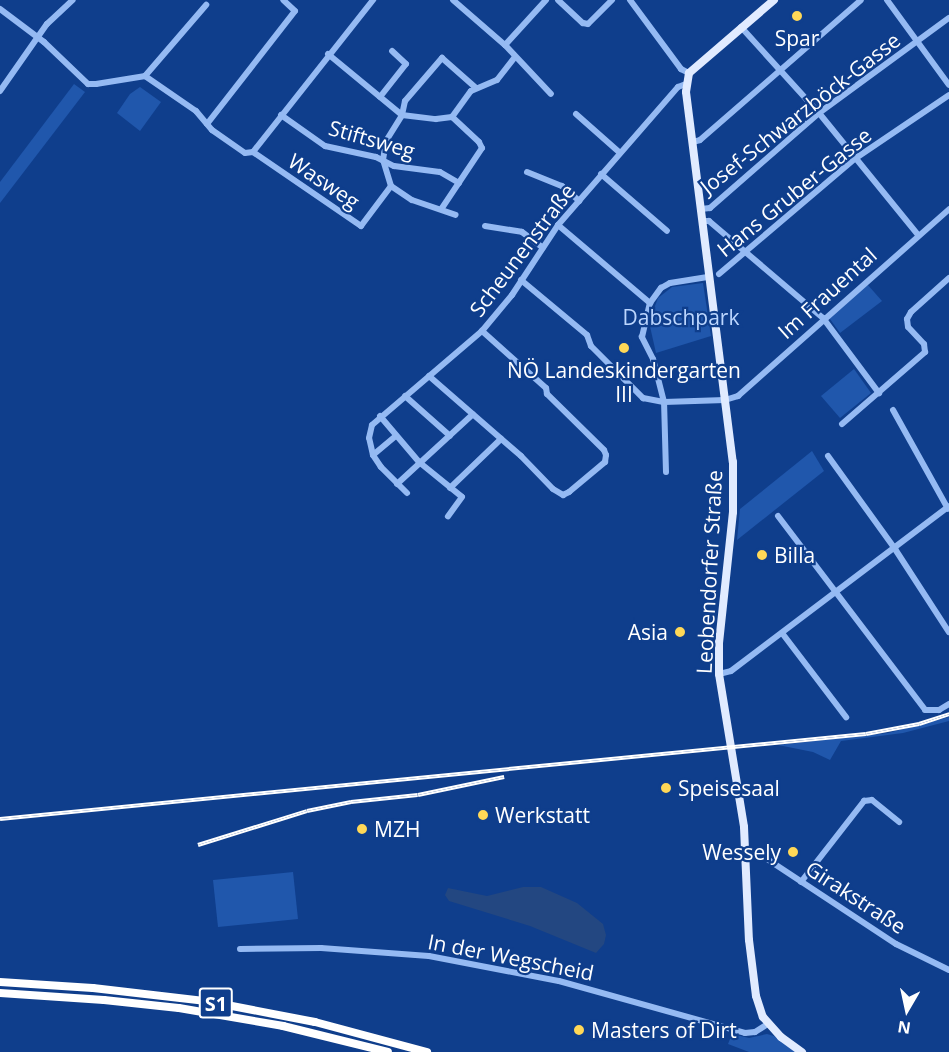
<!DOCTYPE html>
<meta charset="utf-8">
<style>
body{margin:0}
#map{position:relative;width:949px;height:1052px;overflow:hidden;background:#0f3e8c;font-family:"Open Sans",sans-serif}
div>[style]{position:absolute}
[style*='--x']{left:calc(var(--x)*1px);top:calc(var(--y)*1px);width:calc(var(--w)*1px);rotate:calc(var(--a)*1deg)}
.green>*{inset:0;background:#2057ac}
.water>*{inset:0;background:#234781}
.minor>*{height:6px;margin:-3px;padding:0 3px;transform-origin:3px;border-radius:3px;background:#95baf3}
.major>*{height:8px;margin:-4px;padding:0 4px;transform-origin:4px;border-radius:4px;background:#e1ebff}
.highway>*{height:8px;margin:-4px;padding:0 4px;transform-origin:4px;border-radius:4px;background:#fff}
.rail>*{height:4px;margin-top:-2px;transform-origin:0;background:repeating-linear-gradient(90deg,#0f3e8c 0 4.5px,#fff 0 9px);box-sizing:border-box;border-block:2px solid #fff}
.dots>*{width:16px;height:16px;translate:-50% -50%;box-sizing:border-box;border:3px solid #0f3e8c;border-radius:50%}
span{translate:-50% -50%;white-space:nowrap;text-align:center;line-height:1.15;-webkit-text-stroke:4.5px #0f3e8c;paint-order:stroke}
.shield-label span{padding:2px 4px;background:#0f3e8c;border:2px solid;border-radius:4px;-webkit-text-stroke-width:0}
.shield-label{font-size:20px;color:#fff;font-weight:700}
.poi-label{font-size:21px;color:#fff}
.left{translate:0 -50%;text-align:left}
.right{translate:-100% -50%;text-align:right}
.street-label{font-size:21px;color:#fff}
.park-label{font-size:21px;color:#bcd6fe}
.north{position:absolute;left:877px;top:980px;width:60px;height:60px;-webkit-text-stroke:4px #0f3e8c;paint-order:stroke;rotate:189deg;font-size:16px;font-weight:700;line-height:24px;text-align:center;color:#fff}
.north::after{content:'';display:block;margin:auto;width:21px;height:27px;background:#fff;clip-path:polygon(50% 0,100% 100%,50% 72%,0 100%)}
</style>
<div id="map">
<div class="green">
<i style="clip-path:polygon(74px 84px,85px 92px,0 203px,0 182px)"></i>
<i style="clip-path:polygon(140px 87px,161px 102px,140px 131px,117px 113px,130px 94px)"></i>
<i style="clip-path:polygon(703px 283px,711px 336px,656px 353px,649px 322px,658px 298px,672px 287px)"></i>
<i style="clip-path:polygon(867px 284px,882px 301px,840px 333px,830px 319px,830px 315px)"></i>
<i style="clip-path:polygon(854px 369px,871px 393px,840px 418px,821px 396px)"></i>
<i style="clip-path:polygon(812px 451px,824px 471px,737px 540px,740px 509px)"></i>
<i style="clip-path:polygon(949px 717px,949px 721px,903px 733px,841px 741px,830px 760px,813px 752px,778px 745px,888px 733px)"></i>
<i style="clip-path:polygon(293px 872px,298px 919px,218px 927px,213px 880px)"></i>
<i style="clip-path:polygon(732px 1034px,749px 1038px,767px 1034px,774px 1036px,796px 1052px,749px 1052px,728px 1044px)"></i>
</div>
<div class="water">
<i style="clip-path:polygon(523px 887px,541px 887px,577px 903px,603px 924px,606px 935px,604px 944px,596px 953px,530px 926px,449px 901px,445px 895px,448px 888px,487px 896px)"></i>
</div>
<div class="minor">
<i style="--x:453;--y:0;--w:69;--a:40.9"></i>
<i style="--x:505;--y:45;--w:67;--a:46.8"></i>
<i style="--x:558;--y:0;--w:34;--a:43"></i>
<i style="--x:583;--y:23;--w:5;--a:11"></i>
<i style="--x:588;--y:24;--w:34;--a:-45"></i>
<i style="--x:630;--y:0;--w:86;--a:53.5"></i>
<i style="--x:681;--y:69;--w:9;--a:27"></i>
<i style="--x:887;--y:0;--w:105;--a:53.9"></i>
<i style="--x:0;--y:9;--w:55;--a:36.9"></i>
<i style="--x:44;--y:42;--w:61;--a:43.7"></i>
<i style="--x:88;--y:84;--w:8;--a:0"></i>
<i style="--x:96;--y:84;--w:50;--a:-9.3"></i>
<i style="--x:145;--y:76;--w:94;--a:-49.3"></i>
<i style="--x:741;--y:27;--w:116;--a:47.8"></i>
<i style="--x:819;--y:113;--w:157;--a:50.9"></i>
<i style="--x:505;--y:45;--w:61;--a:-47.7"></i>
<i style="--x:328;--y:54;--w:96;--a:39.5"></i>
<i style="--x:402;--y:115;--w:34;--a:7"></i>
<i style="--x:436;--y:119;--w:16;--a:-7"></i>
<i style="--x:145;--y:76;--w:62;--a:34.5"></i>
<i style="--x:196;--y:111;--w:25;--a:50"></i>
<i style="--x:212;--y:130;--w:40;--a:34.9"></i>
<i style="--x:245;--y:153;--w:8;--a:-7"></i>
<i style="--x:0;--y:91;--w:82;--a:-55"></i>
<i style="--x:47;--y:24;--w:35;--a:-43"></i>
<i style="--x:380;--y:97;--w:42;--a:-51.8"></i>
<i style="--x:406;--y:64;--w:19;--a:-137"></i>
<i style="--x:576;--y:114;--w:57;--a:41.5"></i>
<i style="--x:281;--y:115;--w:54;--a:35.2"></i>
<i style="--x:325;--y:146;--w:52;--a:12.2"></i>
<i style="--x:376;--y:157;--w:20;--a:27"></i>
<i style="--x:394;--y:166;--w:46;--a:7.4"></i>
<i style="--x:440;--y:172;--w:22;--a:30"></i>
<i style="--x:452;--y:117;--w:32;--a:-54"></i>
<i style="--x:471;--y:91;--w:28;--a:-23"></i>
<i style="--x:497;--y:80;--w:29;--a:-52"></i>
<i style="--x:207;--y:124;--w:143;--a:-52.1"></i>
<i style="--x:295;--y:11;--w:16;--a:-137"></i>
<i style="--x:693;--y:142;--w:7;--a:-16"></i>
<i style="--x:700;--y:140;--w:213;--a:-41"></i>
<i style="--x:253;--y:152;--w:131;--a:34.4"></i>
<i style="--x:361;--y:226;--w:50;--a:-53.1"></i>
<i style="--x:391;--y:186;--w:27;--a:-107"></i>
<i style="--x:383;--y:160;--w:19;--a:-81"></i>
<i style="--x:386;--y:141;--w:31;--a:-58"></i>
<i style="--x:402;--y:115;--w:14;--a:-78"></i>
<i style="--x:405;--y:101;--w:57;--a:-49.3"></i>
<i style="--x:442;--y:58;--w:45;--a:41.4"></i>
<i style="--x:253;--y:152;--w:194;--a:-51.7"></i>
<i style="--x:527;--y:172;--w:38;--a:22"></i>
<i style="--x:562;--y:186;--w:23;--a:41"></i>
<i style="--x:601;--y:174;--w:87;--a:40.8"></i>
<i style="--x:391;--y:186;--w:25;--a:34"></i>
<i style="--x:412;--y:200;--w:46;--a:18.8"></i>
<i style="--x:442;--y:208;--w:72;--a:-56.3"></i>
<i style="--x:482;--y:148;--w:7;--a:-117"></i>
<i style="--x:479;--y:142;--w:37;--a:-137"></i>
<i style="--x:701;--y:209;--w:9;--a:-6"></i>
<i style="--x:710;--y:208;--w:145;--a:-41.1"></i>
<i style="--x:819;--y:113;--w:161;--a:-36.2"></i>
<i style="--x:703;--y:221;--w:6;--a:0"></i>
<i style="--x:709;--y:221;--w:150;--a:40.4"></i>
<i style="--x:823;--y:318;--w:94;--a:53.3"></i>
<i style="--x:558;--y:225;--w:121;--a:40.3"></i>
<i style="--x:485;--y:226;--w:37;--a:9"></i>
<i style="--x:522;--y:232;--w:26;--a:37"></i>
<i style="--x:719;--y:274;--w:180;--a:-40.3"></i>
<i style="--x:856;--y:158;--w:112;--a:-34.1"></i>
<i style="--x:521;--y:280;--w:86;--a:39.8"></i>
<i style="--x:587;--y:335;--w:12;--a:70"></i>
<i style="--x:591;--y:346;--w:74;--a:45"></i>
<i style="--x:643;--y:398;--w:21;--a:11"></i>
<i style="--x:664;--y:402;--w:61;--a:-1.9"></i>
<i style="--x:725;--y:400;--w:14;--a:-17"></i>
<i style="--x:738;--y:396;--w:282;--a:-41.5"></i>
<i style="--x:429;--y:376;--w:122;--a:41"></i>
<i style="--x:521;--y:456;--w:46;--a:45.9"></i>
<i style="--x:553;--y:489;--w:12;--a:31"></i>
<i style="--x:563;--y:495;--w:7;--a:-27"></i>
<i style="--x:569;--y:492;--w:47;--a:-39.8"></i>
<i style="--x:605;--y:462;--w:7;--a:-82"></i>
<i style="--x:606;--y:455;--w:5;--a:-112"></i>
<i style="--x:604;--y:450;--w:80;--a:-135.5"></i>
<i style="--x:547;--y:394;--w:6;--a:-99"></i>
<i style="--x:546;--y:388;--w:86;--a:-138.3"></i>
<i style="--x:405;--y:396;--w:60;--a:41.6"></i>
<i style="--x:893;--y:410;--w:113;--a:60.9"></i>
<i style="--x:380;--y:416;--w:60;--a:49.7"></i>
<i style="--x:419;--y:462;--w:55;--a:39.1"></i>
<i style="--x:462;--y:497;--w:24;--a:126"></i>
<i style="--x:842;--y:424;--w:110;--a:-40.9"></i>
<i style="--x:925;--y:352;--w:8;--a:-97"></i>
<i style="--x:924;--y:344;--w:23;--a:-133"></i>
<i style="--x:908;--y:327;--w:8;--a:-97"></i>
<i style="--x:907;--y:319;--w:8;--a:-60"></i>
<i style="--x:911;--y:312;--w:51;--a:-41.8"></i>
<i style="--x:373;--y:455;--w:30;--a:-40"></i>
<i style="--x:828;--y:456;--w:115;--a:54.2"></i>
<i style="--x:895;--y:549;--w:99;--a:57"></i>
<i style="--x:666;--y:472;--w:70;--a:-91.6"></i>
<i style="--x:664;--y:402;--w:44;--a:-104.3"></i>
<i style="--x:653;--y:359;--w:25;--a:-117"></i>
<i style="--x:642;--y:337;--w:35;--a:-77"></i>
<i style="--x:650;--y:303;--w:19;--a:-54"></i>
<i style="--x:661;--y:288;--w:10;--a:-29"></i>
<i style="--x:670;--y:283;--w:38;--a:-9"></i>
<i style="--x:397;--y:484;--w:103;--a:-42.6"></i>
<i style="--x:450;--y:488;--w:71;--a:-43.9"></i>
<i style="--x:407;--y:493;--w:37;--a:-135"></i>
<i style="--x:381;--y:467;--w:14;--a:-124"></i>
<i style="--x:373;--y:455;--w:17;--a:-103"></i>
<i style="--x:369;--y:438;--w:13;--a:-77"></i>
<i style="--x:372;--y:425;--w:145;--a:-40.5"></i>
<i style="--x:482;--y:331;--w:47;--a:-50.2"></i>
<i style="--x:512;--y:295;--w:84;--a:-56.7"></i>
<i style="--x:558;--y:225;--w:183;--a:-49"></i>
<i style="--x:678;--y:87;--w:9;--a:-21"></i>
<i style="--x:778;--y:516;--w:243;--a:52.8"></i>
<i style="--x:925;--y:710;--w:14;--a:0"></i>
<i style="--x:939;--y:710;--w:12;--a:-31"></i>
<i style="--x:782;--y:633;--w:106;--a:52.7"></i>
<i style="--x:719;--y:674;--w:12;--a:-14"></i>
<i style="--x:731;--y:671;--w:273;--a:-37.1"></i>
<i style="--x:745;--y:852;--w:20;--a:15"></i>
<i style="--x:764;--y:857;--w:158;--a:33.4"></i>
<i style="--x:896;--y:944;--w:59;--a:26.1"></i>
<i style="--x:801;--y:882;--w:103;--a:-52.1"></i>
<i style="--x:864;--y:801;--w:8;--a:-7"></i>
<i style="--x:872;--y:800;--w:35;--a:39"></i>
<i style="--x:240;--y:949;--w:81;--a:-0.7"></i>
<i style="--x:321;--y:948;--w:108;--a:4.2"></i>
<i style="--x:429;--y:956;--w:132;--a:10.9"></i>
<i style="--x:559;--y:981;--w:193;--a:15.6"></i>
<i style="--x:745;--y:1033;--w:10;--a:-6"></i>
<i style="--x:755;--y:1032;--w:15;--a:-32"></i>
</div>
<div class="major">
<i style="--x:774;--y:0;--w:112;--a:139.3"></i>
<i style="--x:689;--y:73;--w:19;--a:99"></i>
<i style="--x:686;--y:92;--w:373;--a:82.8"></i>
<i style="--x:733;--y:462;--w:50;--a:90"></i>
<i style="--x:733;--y:512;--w:132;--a:96.1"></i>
<i style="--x:719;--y:643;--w:31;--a:90"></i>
<i style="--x:719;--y:674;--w:155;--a:80.7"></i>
<i style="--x:744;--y:827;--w:113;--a:87.5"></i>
<i style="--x:749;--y:940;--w:56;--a:82.9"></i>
<i style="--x:756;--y:996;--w:22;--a:72"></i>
<i style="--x:763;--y:1017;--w:27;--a:48"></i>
<i style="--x:781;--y:1037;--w:26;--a:36"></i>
</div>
<div class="highway">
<i style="--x:0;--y:982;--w:93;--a:3.7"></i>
<i style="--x:93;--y:988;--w:114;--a:6.6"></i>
<i style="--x:206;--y:1001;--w:111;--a:10.9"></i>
<i style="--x:315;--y:1022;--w:116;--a:15"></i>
<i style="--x:0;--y:993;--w:104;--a:3.9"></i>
<i style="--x:104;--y:1000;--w:75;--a:6.1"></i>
<i style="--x:179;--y:1008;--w:106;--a:9.8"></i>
<i style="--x:283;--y:1026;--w:108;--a:13.9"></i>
</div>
<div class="rail">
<i style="--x:0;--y:819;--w:870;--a:-5.61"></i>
<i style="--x:866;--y:734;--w:54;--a:-10.7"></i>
<i style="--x:919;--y:724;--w:32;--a:-18"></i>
<i style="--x:198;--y:845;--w:114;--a:-17.3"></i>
<i style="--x:307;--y:811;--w:45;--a:-11.6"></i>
<i style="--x:351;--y:802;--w:67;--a:-6"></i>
<i style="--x:418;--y:795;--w:88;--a:-11.8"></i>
</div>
<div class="dots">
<i style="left:797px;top:16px;background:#ffd857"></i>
<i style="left:624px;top:348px;background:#ffd857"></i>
<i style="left:762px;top:555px;background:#ffd857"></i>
<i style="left:680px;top:632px;background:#ffd857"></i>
<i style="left:666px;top:788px;background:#ffd857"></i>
<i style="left:483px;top:815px;background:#ffd857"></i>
<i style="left:362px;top:829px;background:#ffd857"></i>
<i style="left:793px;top:852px;background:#ffd857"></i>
<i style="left:579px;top:1030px;background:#ffd857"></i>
</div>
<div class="shield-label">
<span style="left:216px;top:1003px">S1</span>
</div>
<div class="poi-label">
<span style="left:797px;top:38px">Spar</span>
<span style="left:624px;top:382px">NÖ Landeskindergarten<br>III</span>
<span class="left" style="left:774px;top:555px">Billa</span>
<span class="right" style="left:668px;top:632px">Asia</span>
<span class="left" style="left:678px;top:788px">Speisesaal</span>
<span class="left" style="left:495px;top:815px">Werkstatt</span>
<span class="left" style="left:374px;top:829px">MZH</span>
<span class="right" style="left:781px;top:852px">Wessely</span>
<span class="left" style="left:591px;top:1030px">Masters of Dirt</span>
</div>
<div class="street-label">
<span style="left:800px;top:113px;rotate:-38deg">Josef-Schwarzböck-Gasse</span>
<span style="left:372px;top:139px;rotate:16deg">Stiftsweg</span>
<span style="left:324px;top:181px;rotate:34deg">Wasweg</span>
<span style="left:794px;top:192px;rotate:-39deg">Hans Gruber-Gasse</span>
<span style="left:522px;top:250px;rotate:-53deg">Scheunenstraße</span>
<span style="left:827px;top:293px;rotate:-42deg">Im Frauental</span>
<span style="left:709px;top:572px;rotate:-87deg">Leobendorfer Straße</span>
<span style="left:856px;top:897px;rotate:33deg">Girakstraße</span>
<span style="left:511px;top:957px;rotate:11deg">In der Wegscheid</span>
</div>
<div class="park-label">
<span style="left:681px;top:317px">Dabschpark</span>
</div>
<div class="north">N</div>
</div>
